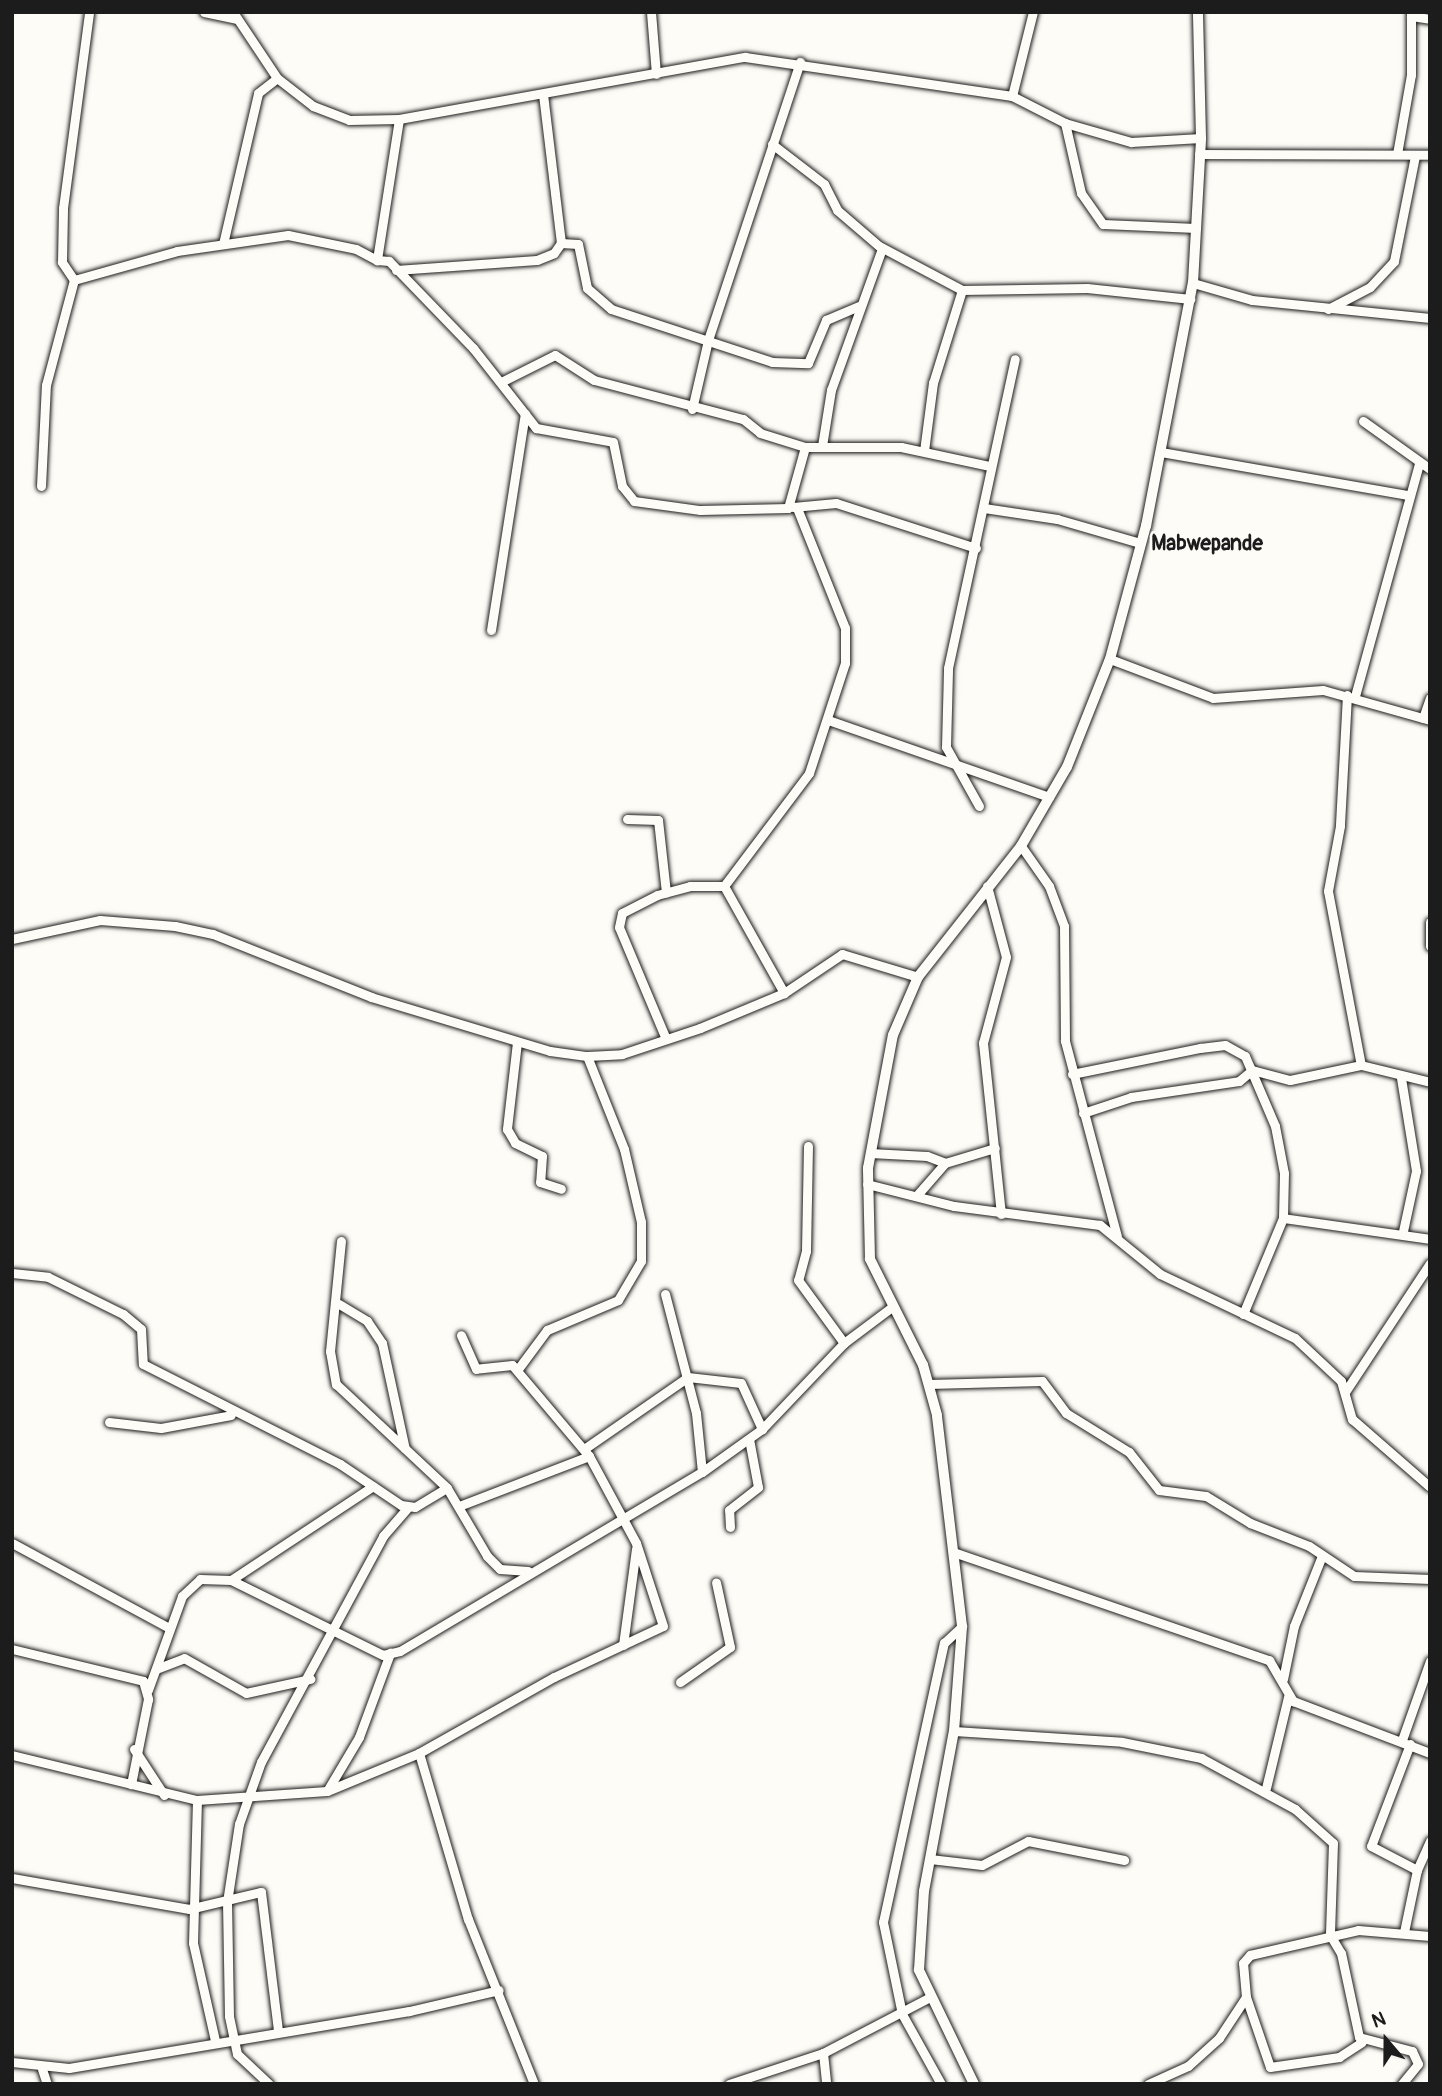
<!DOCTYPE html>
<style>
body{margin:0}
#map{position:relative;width:1442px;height:2096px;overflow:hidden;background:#fdfcf7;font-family:Pangolin,sans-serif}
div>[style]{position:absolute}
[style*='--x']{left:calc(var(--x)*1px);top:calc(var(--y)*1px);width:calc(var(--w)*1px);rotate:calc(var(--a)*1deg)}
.roads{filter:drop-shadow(0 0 2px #1c1c1c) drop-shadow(0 0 2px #1c1c1c)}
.minor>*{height:9px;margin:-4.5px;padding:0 4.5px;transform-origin:4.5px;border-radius:4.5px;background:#fdfcf7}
.tertiary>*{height:10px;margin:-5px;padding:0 5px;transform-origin:5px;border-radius:5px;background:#fdfcf7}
span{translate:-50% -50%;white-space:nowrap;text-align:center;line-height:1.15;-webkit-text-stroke:5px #fdfcf7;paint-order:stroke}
.quarter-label{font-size:21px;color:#1c1c1c;font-weight:700}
.frame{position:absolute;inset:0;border:14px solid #1c1c1c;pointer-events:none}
.north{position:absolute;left:1351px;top:2005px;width:70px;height:70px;-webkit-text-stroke:5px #fdfcf7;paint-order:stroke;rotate:340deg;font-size:19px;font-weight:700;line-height:28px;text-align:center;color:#1c1c1c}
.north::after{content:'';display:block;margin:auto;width:24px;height:32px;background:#1c1c1c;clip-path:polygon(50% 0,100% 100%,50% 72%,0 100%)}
</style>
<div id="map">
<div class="roads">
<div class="minor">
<i style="--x:204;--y:12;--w:34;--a:12"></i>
<i style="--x:233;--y:12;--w:79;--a:56.3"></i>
<i style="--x:277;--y:78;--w:46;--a:37.9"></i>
<i style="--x:313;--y:106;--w:39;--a:21"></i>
<i style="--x:349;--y:120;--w:50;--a:-1.1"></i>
<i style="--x:399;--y:119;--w:352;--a:-10.2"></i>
<i style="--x:745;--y:57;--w:270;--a:8.3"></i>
<i style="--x:1012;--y:96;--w:59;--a:27"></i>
<i style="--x:1065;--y:123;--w:69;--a:16.1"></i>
<i style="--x:1131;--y:142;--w:70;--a:-3.3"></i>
<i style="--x:651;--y:12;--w:62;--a:85.4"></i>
<i style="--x:1411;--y:16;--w:19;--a:9"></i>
<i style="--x:1012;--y:96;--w:87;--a:-76"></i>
<i style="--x:399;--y:119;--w:143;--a:98.9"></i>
<i style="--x:377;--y:260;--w:12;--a:5"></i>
<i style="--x:389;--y:261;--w:121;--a:46"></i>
<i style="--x:473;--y:348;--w:102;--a:51.8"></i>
<i style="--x:536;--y:428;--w:78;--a:10.3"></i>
<i style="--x:613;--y:442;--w:45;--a:78.4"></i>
<i style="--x:622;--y:486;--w:19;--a:51"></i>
<i style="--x:634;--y:501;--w:67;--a:7.8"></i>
<i style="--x:700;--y:510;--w:88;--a:-1.3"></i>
<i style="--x:788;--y:508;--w:63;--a:-74.4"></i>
<i style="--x:1065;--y:123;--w:72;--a:77.1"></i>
<i style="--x:1081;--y:193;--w:38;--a:55"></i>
<i style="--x:1103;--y:224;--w:93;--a:2.5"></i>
<i style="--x:772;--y:144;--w:66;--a:37.6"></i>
<i style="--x:824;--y:184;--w:29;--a:63"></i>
<i style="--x:837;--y:210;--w:55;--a:40.6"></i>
<i style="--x:879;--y:246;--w:94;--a:27.9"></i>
<i style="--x:962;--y:290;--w:125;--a:-0.9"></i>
<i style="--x:1087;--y:288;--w:104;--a:6.1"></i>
<i style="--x:1199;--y:154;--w:231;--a:0.2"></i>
<i style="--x:1397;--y:154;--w:80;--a:-80"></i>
<i style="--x:1411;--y:75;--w:63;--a:-90"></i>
<i style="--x:561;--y:243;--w:17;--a:3"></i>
<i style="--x:578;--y:244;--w:45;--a:78.4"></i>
<i style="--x:587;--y:288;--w:32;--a:41"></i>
<i style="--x:611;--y:309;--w:169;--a:18.2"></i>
<i style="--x:772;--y:362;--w:36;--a:2"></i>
<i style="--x:808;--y:363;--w:47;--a:-67.3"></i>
<i style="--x:826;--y:320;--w:36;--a:-23"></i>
<i style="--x:223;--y:244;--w:155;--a:-76.9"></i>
<i style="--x:258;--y:93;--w:24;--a:-38"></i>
<i style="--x:396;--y:270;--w:141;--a:-4.1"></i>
<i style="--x:537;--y:260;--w:18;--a:-22"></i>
<i style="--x:554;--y:253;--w:12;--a:-55"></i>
<i style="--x:561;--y:243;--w:150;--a:-96.9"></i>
<i style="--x:74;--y:280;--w:107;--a:-15.7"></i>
<i style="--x:177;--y:251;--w:112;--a:-8.2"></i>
<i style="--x:288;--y:235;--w:69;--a:11.6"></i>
<i style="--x:356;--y:249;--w:24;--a:28"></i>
<i style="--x:1193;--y:283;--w:61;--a:16.1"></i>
<i style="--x:1252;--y:300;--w:179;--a:5.8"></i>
<i style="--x:1328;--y:309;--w:47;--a:-27.6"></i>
<i style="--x:1370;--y:287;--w:35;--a:-47"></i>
<i style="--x:1394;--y:261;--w:107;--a:-78.7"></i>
<i style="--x:503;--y:381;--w:58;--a:-26.6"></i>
<i style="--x:555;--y:355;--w:46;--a:32.7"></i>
<i style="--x:594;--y:380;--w:154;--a:14.7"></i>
<i style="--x:743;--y:419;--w:22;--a:39"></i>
<i style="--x:760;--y:433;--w:47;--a:17.3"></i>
<i style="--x:805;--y:447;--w:96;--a:0"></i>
<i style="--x:901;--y:447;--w:91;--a:12.1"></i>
<i style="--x:692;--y:409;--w:71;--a:-76.9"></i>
<i style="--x:708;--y:340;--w:293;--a:-71.7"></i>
<i style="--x:1363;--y:421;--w:82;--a:35.6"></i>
<i style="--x:822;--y:446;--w:57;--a:-80.9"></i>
<i style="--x:831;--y:390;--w:151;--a:-70.2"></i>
<i style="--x:924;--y:451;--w:69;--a:-82.5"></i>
<i style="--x:933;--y:383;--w:97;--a:-72.7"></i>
<i style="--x:1161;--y:452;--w:251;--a:9.9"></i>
<i style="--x:41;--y:486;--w:101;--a:-87.2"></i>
<i style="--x:46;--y:385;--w:109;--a:-75.1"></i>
<i style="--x:74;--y:280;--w:22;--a:-124"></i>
<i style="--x:62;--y:262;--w:54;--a:-88.9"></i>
<i style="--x:63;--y:208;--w:198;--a:-82.4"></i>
<i style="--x:793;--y:507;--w:43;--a:-5.3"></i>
<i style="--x:836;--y:503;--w:147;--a:17.8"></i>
<i style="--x:984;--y:508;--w:74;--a:8.6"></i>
<i style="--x:1057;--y:519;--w:86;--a:16.1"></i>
<i style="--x:491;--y:630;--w:219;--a:-81.1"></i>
<i style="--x:1110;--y:659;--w:110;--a:20.7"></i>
<i style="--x:1213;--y:698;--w:110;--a:-4.2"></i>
<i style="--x:1323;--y:690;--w:111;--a:15.7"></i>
<i style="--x:1347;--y:695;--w:131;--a:93.1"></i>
<i style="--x:1340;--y:826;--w:66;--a:100.5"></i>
<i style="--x:1328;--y:891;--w:177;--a:79.3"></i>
<i style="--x:1355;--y:696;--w:242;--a:-74.6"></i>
<i style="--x:1423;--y:718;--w:21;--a:-71"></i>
<i style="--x:831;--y:721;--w:231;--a:19.2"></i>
<i style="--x:979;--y:806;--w:68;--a:-119.2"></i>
<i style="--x:946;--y:747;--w:79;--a:-88.5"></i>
<i style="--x:948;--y:668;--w:316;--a:-77.8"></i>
<i style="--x:627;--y:819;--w:31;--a:2"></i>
<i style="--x:658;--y:820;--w:73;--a:83.7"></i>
<i style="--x:1021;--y:846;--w:49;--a:55"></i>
<i style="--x:1049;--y:886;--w:43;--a:69.4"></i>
<i style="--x:1064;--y:926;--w:115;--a:89.5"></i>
<i style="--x:1065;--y:1041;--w:202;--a:75.1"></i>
<i style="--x:724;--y:886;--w:141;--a:-53"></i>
<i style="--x:809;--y:773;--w:116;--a:-71.9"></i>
<i style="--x:845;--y:663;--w:35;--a:-90"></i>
<i style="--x:845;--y:628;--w:129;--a:-111.8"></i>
<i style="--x:987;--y:886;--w:73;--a:75"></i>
<i style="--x:1006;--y:957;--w:89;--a:105"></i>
<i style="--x:983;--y:1043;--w:172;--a:84"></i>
<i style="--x:1430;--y:922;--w:24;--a:90"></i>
<i style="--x:12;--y:939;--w:90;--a:-12.2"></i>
<i style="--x:100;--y:920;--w:75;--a:4.6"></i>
<i style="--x:175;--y:926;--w:39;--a:12"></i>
<i style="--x:213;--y:934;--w:170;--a:21.7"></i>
<i style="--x:371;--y:997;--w:187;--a:16.8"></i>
<i style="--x:550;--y:1051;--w:37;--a:8"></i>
<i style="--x:587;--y:1056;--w:35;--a:-3"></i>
<i style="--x:622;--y:1054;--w:82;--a:-18.4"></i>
<i style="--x:700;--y:1028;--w:91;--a:-22.6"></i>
<i style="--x:784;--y:993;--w:70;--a:-33.9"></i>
<i style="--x:842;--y:954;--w:79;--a:16.8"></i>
<i style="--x:666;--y:1039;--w:121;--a:-112.8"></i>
<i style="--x:619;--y:927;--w:14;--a:-78"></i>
<i style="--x:622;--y:913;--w:39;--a:-27"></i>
<i style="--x:657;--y:895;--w:34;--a:-15"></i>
<i style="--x:690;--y:886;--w:34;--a:0"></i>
<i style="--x:724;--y:886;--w:123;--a:60.7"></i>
<i style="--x:517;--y:1042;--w:88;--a:96.6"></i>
<i style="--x:507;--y:1129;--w:16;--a:60"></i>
<i style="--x:515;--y:1143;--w:30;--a:26"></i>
<i style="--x:542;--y:1156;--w:26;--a:94"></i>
<i style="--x:540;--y:1182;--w:22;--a:18"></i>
<i style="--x:1072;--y:1074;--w:131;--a:-11.5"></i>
<i style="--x:1200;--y:1048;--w:25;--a:-7"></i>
<i style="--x:1225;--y:1045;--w:23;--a:29"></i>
<i style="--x:1245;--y:1056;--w:76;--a:66.8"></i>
<i style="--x:1275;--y:1126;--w:48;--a:79.2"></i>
<i style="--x:1284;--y:1173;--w:45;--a:91.3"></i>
<i style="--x:1283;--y:1218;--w:104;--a:112.6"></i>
<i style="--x:1401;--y:1078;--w:94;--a:80.8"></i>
<i style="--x:1416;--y:1171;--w:61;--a:102.2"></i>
<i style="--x:1083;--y:1113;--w:51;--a:-18.4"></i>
<i style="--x:1131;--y:1097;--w:109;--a:-8.4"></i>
<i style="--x:1239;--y:1081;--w:17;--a:-40"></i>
<i style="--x:1252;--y:1070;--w:39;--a:15"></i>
<i style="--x:1290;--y:1080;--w:73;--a:-11.9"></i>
<i style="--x:1361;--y:1065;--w:71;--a:13.8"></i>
<i style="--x:808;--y:1146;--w:105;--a:91.1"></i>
<i style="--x:806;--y:1251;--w:30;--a:105"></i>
<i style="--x:798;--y:1280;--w:78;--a:53.9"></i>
<i style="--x:870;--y:1153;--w:57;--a:3"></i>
<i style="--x:927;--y:1156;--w:19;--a:21"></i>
<i style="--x:945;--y:1163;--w:52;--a:-16.7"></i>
<i style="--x:867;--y:1184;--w:90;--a:14.2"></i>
<i style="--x:954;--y:1206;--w:147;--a:7.4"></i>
<i style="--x:1100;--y:1225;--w:77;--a:39.2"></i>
<i style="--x:1160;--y:1274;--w:149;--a:25.4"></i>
<i style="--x:1295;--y:1338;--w:63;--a:43.1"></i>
<i style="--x:1341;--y:1381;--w:40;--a:74"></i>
<i style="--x:1352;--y:1419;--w:103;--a:41.1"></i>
<i style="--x:918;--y:1194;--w:41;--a:-48.9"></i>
<i style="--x:1283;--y:1218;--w:148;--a:8.1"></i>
<i style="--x:341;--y:1241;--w:111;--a:95.7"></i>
<i style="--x:330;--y:1351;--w:34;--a:80"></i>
<i style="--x:336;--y:1384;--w:152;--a:43.1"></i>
<i style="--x:12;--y:1273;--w:36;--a:6"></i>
<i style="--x:48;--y:1277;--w:84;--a:26.3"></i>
<i style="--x:123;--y:1314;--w:23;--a:40"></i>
<i style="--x:141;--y:1329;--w:35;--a:87"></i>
<i style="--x:143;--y:1364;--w:221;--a:26.9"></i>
<i style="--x:340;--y:1464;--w:73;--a:33.9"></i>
<i style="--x:401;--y:1505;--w:14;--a:8"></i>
<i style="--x:415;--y:1507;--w:37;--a:-31"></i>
<i style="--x:447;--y:1488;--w:79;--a:59.5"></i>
<i style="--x:487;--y:1556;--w:18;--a:45"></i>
<i style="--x:500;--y:1569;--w:28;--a:4"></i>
<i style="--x:665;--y:1294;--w:123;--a:75.4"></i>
<i style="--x:696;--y:1413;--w:59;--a:84.2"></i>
<i style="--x:339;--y:1304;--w:33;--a:31"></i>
<i style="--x:367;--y:1321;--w:27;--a:56"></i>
<i style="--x:382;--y:1343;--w:108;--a:77.8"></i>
<i style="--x:518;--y:1369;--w:49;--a:-53.4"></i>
<i style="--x:547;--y:1330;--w:77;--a:-22.9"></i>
<i style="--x:618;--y:1300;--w:45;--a:-59.5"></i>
<i style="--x:641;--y:1261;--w:39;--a:-90"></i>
<i style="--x:641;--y:1222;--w:75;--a:-103.1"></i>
<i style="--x:624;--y:1149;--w:100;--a:-111.7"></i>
<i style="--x:929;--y:1384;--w:113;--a:-1.5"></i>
<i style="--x:1042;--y:1381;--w:40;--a:53"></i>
<i style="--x:1066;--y:1413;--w:74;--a:31.8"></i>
<i style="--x:1129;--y:1452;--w:48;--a:51.7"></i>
<i style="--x:1159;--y:1490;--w:47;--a:7.3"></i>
<i style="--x:1206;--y:1496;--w:52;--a:31.5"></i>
<i style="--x:1250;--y:1523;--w:63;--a:21.3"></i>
<i style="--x:1309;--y:1546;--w:54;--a:33.7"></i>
<i style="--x:1354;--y:1576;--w:76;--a:2.3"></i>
<i style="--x:1345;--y:1392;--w:154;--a:-56.6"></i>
<i style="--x:109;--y:1422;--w:52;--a:6.6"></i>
<i style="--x:161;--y:1428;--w:71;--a:-10.5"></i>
<i style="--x:584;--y:1449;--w:126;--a:-34.7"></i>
<i style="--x:688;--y:1377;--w:53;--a:6.5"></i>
<i style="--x:741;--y:1383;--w:51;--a:65.5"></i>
<i style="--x:459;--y:1506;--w:139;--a:-21"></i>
<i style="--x:730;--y:1527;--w:17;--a:-93"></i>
<i style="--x:729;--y:1510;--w:37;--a:-38"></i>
<i style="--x:758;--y:1487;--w:49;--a:-100.6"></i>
<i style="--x:12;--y:1543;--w:179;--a:28.4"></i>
<i style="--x:953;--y:1552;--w:334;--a:18.9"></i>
<i style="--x:1269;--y:1660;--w:48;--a:59.7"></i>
<i style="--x:1293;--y:1701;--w:147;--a:20.8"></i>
<i style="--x:231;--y:1580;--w:170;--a:-33.5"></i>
<i style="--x:623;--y:1645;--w:97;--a:-82.3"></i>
<i style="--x:12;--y:1649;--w:135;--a:13.7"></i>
<i style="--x:143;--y:1681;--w:19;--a:74"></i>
<i style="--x:148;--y:1699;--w:87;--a:101.3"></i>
<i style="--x:156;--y:1669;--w:30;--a:-21"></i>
<i style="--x:184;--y:1658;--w:71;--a:29.4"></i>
<i style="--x:246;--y:1693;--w:66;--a:-12.3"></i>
<i style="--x:1283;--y:1679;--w:54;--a:-78.3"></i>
<i style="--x:1294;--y:1626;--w:73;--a:-68.3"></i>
<i style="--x:680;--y:1682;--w:61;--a:-35"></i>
<i style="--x:730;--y:1647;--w:66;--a:-102.2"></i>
<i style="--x:148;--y:1690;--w:100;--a:-70.1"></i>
<i style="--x:182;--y:1596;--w:25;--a:-43"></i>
<i style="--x:200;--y:1579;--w:31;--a:2"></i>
<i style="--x:231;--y:1580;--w:169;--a:26.3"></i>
<i style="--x:383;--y:1655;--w:17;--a:-13"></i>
<i style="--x:400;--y:1651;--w:351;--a:-30.7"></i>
<i style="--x:702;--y:1472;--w:74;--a:-35.6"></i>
<i style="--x:762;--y:1429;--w:119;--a:-46.4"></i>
<i style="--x:844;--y:1343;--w:60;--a:-36.9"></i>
<i style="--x:954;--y:1731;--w:168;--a:3.7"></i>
<i style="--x:1122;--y:1742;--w:81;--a:11.4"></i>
<i style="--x:1201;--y:1758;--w:107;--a:28.5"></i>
<i style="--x:1295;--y:1809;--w:51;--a:41.8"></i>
<i style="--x:1333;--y:1843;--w:92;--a:91.9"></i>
<i style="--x:1330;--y:1935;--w:21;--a:59"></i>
<i style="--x:1341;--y:1953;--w:86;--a:77.9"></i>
<i style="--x:1359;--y:2037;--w:55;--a:14.8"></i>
<i style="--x:1412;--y:2051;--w:14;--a:65"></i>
<i style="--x:1418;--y:2064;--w:26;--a:129"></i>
<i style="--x:1402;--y:1740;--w:84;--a:-70.5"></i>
<i style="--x:1410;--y:1744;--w:109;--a:110.9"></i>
<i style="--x:1371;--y:1846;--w:52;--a:27.6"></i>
<i style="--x:134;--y:1749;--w:55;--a:56.9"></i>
<i style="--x:419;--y:1753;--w:173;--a:73.6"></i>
<i style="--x:468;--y:1919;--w:178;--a:68.2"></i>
<i style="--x:12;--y:1755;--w:190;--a:13.7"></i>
<i style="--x:197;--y:1800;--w:130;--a:-4"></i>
<i style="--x:327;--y:1791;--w:100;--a:-22.4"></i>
<i style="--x:419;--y:1753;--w:155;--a:-29.4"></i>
<i style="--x:554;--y:1677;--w:120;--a:-25.1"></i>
<i style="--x:663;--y:1626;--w:87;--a:-108"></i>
<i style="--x:636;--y:1543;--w:99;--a:-118.4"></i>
<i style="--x:589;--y:1456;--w:119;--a:-130.2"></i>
<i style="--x:512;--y:1365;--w:36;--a:174"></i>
<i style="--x:476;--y:1369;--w:37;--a:-114"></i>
<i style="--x:1266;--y:1788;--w:94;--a:-76.4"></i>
<i style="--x:327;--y:1791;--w:63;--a:-59.3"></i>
<i style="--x:359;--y:1737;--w:90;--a:-69.7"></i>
<i style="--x:197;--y:1800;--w:143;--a:91.6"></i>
<i style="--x:193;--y:1943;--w:100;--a:77.3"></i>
<i style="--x:930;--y:1859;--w:52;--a:6.6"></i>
<i style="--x:982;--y:1865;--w:52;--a:-27.6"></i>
<i style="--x:1028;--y:1841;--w:98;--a:11.2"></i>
<i style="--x:12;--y:1878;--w:180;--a:9.9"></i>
<i style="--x:189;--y:1909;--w:74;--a:-13.3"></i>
<i style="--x:261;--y:1892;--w:139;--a:83"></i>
<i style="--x:1404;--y:1932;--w:63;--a:-78.2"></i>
<i style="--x:1417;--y:1870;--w:32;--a:-66"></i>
<i style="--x:1246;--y:1997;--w:74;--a:71.1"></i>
<i style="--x:1270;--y:2067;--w:70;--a:-8.2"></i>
<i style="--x:1339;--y:2057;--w:27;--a:-33"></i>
<i style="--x:823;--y:2053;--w:31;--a:84"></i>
<i style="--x:12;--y:2062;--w:57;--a:6"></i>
<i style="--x:69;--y:2068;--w:345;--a:-9.5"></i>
<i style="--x:409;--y:2011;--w:92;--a:-13.1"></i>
<i style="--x:42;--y:2069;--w:16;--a:72"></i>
<i style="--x:269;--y:2084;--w:44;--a:-136.8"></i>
<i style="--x:237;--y:2054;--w:39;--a:-102"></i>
<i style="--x:229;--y:2016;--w:114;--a:-91"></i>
<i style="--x:227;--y:1902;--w:79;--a:-81.3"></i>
<i style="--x:239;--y:1824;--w:66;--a:-70.5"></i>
<i style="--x:261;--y:1762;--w:257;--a:-61.6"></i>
<i style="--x:383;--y:1536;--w:37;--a:-49"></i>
<i style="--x:729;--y:2084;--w:99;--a:-18.3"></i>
<i style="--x:823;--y:2053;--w:119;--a:-27.6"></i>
<i style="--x:941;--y:2084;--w:80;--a:-119.1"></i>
<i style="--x:902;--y:2014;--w:94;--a:-101.7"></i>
<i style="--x:883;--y:1922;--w:286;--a:-77.7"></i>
<i style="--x:944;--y:1643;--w:25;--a:-43"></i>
<i style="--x:1148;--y:2084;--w:44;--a:-24.2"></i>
<i style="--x:1188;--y:2066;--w:42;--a:-42.1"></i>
<i style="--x:1219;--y:2038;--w:49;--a:-56.6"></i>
<i style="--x:1246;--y:1997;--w:34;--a:-95"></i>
<i style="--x:1243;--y:1963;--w:11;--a:-49"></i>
<i style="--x:1250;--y:1955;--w:111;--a:-13"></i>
<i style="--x:1358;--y:1930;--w:72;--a:4.8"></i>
</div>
<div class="tertiary">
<i style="--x:974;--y:2084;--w:127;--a:-115.8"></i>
<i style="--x:919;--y:1970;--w:79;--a:-86.4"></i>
<i style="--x:924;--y:1891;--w:163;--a:-79.4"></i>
<i style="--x:954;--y:1731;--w:105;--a:-85.6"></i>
<i style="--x:962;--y:1626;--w:212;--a:-96.8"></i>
<i style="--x:937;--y:1415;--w:52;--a:-105.6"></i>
<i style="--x:923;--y:1365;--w:119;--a:-116.6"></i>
<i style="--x:870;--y:1259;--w:91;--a:-91.3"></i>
<i style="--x:868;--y:1168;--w:135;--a:-79.4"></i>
<i style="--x:893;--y:1035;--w:63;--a:-66.7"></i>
<i style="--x:918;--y:977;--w:167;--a:-51.8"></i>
<i style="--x:1021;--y:846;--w:91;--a:-59.8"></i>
<i style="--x:1067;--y:767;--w:116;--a:-68.3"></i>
<i style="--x:1110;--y:659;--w:138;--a:-74.9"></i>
<i style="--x:1146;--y:526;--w:248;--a:-79.1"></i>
<i style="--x:1193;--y:283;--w:145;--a:-86.8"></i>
<i style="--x:1201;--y:138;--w:126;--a:-91.4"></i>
</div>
</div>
<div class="quarter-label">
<span style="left:1207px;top:544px">Mabwepande</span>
</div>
<div class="frame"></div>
<div class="north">N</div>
</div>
